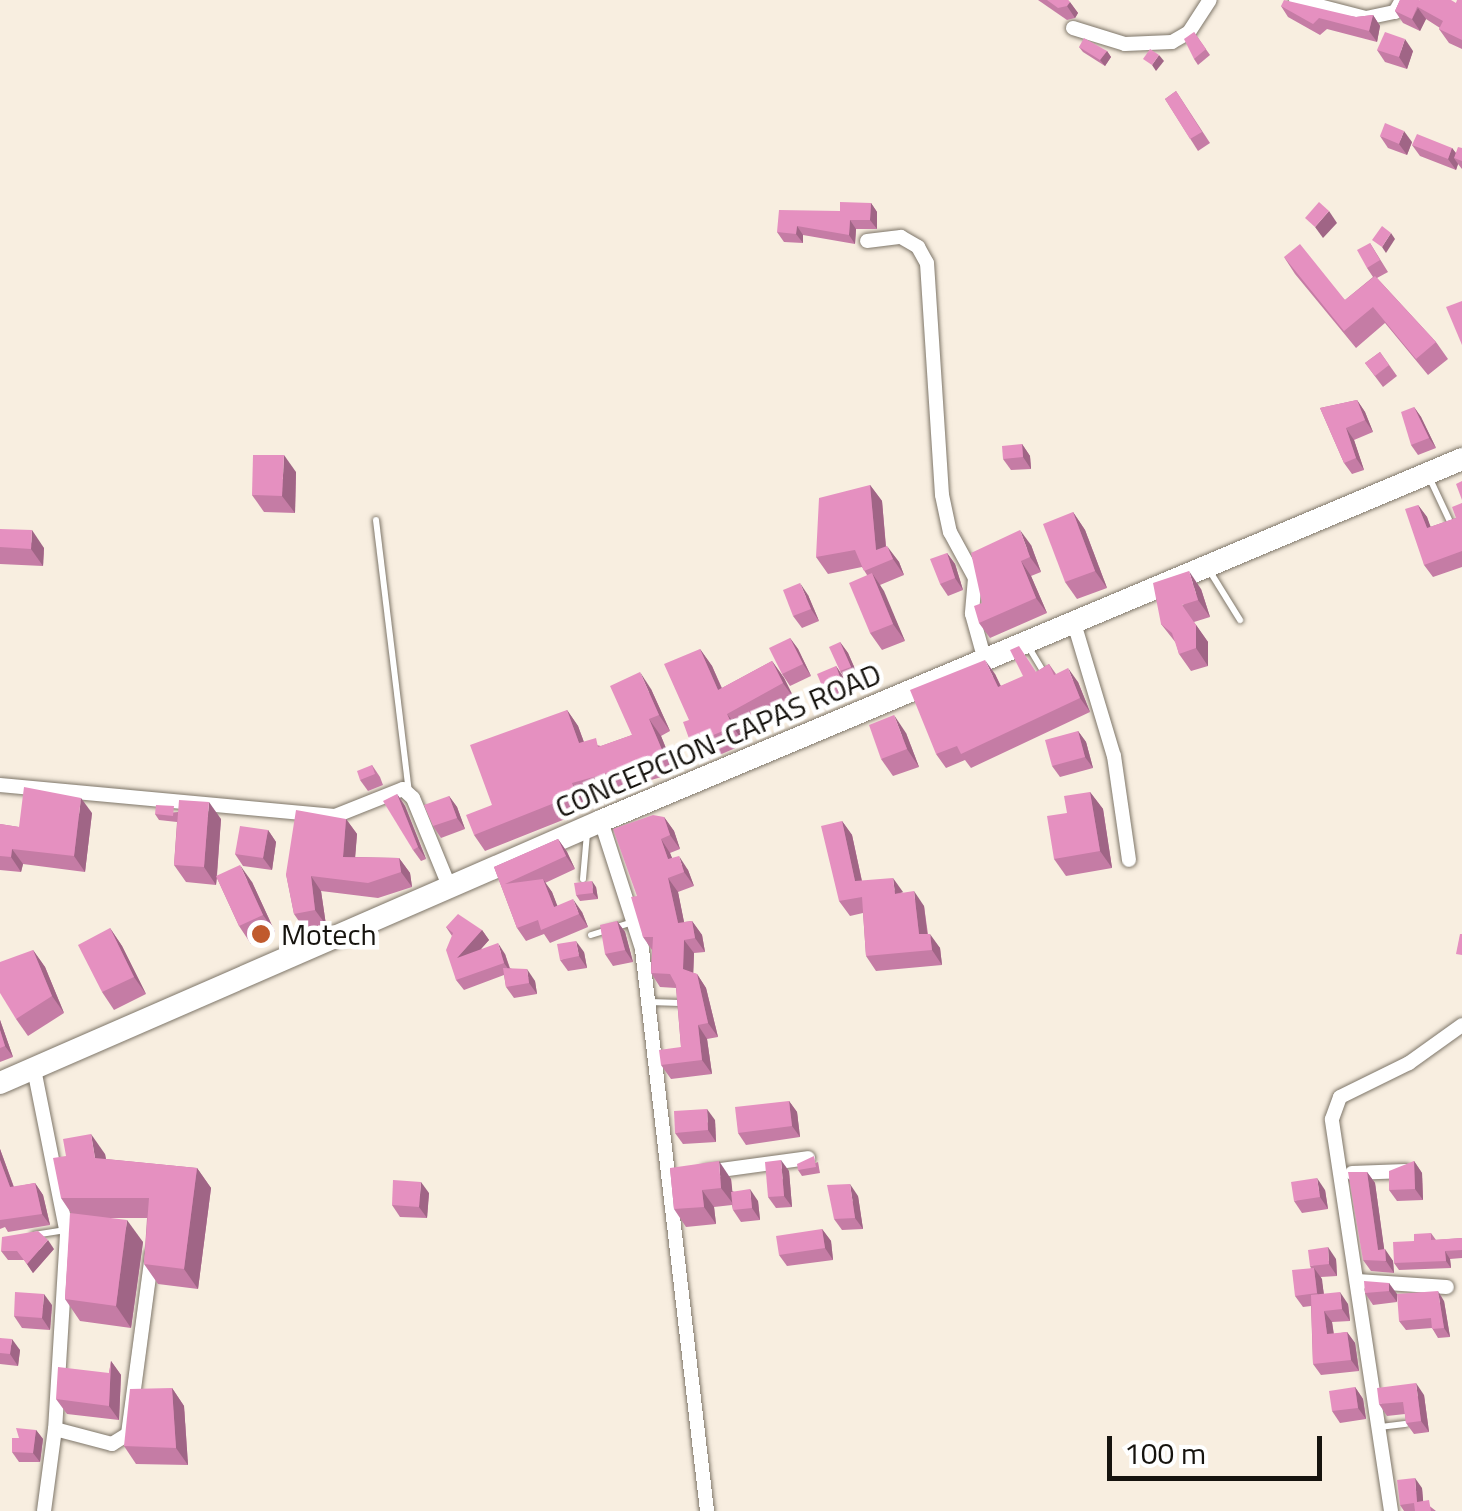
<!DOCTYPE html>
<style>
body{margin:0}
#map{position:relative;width:1462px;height:1511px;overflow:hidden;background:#f8eee0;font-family:"Titillium Web",sans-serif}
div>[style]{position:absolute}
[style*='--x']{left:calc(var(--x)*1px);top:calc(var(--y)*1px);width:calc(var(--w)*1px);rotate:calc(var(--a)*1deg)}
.roads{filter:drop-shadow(0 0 2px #7e7669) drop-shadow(0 0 2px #7e7669)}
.lane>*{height:6px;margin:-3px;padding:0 3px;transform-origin:3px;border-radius:3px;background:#fff}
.street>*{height:14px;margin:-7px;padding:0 7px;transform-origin:7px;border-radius:7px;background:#fff}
.primary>*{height:22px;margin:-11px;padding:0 11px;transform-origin:11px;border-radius:11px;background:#fff}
.wall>*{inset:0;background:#c57ca5}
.shaded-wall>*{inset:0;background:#a06586}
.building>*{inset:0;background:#e590c0}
.dots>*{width:28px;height:28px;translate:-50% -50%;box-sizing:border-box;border:5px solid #fff;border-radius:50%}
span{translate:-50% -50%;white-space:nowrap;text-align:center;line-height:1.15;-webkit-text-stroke:9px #fff;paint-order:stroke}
.street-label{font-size:30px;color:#16130e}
.poi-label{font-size:30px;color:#16130e}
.left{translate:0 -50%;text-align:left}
.scale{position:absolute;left:1107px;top:1436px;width:215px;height:45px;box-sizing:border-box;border:5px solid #16130e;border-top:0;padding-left:12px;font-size:30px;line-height:35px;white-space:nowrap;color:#16130e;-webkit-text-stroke:8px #fff;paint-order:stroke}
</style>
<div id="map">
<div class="roads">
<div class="lane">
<i style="--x:1430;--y:479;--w:52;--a:64.9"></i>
<i style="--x:376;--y:520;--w:273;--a:83.1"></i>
<i style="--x:1209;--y:570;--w:59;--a:58.2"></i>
<i style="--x:1028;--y:646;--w:33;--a:59"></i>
<i style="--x:583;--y:879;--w:46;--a:-85"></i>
<i style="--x:591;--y:935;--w:41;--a:-17.1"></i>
<i style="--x:650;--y:1002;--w:30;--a:2"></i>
<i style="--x:34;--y:1235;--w:32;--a:-9"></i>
<i style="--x:1380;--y:1427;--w:26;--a:-7"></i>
</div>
<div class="street">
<i style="--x:1296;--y:0;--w:72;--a:14.4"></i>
<i style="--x:1366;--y:18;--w:30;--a:-12"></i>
<i style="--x:1395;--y:12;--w:14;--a:-60"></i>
<i style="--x:1073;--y:28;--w:54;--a:17.1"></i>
<i style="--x:1125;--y:44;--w:47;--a:-2.4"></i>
<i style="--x:1172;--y:42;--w:20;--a:-30"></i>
<i style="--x:1189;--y:32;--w:38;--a:-57"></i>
<i style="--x:867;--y:241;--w:34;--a:-7"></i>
<i style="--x:901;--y:237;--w:20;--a:30"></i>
<i style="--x:918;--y:247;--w:18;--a:61"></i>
<i style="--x:927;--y:263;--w:232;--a:86.3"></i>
<i style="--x:942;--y:495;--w:38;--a:78"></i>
<i style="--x:950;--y:532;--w:52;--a:61.5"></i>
<i style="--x:975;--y:578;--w:36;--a:95"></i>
<i style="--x:972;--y:614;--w:49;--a:74.5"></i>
<i style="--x:1074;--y:623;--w:139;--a:73.3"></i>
<i style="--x:1114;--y:756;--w:105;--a:81.8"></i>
<i style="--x:0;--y:785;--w:336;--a:5.3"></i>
<i style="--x:335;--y:816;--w:73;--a:-21.7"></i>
<i style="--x:403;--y:789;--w:13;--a:42"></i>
<i style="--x:413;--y:798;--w:97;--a:67.7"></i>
<i style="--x:601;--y:821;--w:134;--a:72.2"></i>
<i style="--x:642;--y:949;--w:566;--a:83.4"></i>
<i style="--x:34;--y:1069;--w:168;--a:78.7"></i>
<i style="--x:67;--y:1234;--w:195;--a:93.5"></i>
<i style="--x:55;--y:1429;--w:59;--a:14.7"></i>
<i style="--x:112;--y:1444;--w:19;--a:-32"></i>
<i style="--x:128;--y:1434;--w:182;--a:-82.4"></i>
<i style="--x:706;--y:1172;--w:103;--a:-7.8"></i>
<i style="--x:1352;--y:1173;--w:54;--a:-2.1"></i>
<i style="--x:1357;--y:1281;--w:90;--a:3.8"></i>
<i style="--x:44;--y:1511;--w:83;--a:-82.4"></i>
<i style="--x:1391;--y:1511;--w:396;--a:-98.6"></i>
<i style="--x:1332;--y:1119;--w:23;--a:-70"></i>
<i style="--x:1340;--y:1097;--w:77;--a:-26.2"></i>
<i style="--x:1409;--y:1063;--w:65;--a:-35.6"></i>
</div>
<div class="primary">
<i style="--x:0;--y:1083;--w:656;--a:-23.55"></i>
<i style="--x:601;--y:821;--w:934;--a:-22.8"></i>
</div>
</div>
<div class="wall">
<i style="clip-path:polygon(1038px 0,1068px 0,1078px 13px,1075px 18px,1067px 20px)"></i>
<i style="clip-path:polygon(1400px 0,1456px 3px,1462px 0,1462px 49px,1449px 43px,1439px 29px,1440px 28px,1426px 19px,1420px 31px,1403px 23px,1395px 11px)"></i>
<i style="clip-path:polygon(1281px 6px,1356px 17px,1373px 15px,1380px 26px,1377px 42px,1327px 29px,1320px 35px,1288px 17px)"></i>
<i style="clip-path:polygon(1194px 32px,1210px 55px,1198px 65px,1194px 59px)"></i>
<i style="clip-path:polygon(1079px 47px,1107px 51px,1111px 57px,1105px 66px,1083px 52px)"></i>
<i style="clip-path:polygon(1377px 50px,1413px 51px,1407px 69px,1385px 62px)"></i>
<i style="clip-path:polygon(1176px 91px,1210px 143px,1198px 151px,1165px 99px)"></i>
<i style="clip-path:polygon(1380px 136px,1412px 142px,1407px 155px,1388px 148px)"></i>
<i style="clip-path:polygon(1412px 145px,1452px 148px,1456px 153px,1462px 148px,1462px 169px,1458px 164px,1456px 170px,1420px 156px)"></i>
<i style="clip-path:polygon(871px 203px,877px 212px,877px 229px,856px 229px,855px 244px,803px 235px,803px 243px,784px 242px,777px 232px,840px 211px)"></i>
<i style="clip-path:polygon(1370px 243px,1388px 272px,1377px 278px,1436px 342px,1448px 359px,1428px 375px,1385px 323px,1356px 348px,1295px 274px,1284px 257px,1345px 300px,1373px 277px,1367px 268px)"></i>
<i style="clip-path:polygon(1380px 352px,1397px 376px,1383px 387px,1365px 363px)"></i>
<i style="clip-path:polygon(1357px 400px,1365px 412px,1373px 432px,1354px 440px,1364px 470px,1352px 474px,1344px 463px,1320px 408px)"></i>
<i style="clip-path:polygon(1414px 407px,1421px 417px,1436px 448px,1418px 455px,1411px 445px)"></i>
<i style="clip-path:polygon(1022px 444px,1030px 456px,1031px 469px,1011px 470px,1003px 459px)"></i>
<i style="clip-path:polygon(296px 472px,295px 513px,264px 512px,252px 495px)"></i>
<i style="clip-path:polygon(870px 485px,882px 501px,886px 546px,899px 562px,904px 575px,880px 585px,905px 641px,882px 650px,870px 633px,867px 575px,862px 567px,828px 574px,816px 557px)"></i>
<i style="clip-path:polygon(1462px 503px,1462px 567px,1433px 577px,1424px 565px,1418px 505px,1427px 517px,1430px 527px,1456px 518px)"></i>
<i style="clip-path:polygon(1073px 512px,1085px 530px,1107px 588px,1077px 599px,1065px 582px)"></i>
<i style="clip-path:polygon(0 529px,44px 548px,43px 566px,0 564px)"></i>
<i style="clip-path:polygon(1031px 545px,1041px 572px,1031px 576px,1047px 613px,990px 638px,979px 623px,982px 603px)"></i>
<i style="clip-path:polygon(947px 553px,955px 564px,963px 590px,948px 596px,940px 584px)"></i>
<i style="clip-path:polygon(1201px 589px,1210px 617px,1194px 622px,1208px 642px,1208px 666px,1191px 671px,1179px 654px,1176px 643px,1161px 624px)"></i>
<i style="clip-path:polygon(808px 595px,819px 621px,802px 628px,793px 616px)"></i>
<i style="clip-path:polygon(790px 638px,798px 649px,811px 676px,790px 686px,782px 674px)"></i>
<i style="clip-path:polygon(840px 642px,848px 653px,859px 678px,848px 683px,840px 671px)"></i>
<i style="clip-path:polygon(700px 649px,712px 666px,722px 688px,772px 661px,784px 678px,795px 700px,740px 731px,745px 744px,703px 762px,691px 744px)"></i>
<i style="clip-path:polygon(1049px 664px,1056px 674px,1078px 682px,1090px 712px,971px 768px,965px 760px,946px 768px,936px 754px,995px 674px,1001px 686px,1036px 672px)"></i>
<i style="clip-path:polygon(836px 666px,844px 678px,851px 697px,833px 704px,825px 693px)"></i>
<i style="clip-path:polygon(651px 689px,670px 731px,661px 736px,676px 773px,583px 799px,588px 810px,485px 851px,474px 835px,492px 805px,567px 710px,578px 726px,584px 742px,601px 746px,632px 735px)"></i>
<i style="clip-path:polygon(1078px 731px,1086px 742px,1093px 768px,1060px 777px,1052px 766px)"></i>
<i style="clip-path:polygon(906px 733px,919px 767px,893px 776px,881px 759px)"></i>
<i style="clip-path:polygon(372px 765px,380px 777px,383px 785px,368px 791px,360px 780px)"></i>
<i style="clip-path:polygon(1090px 792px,1103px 809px,1112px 868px,1066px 876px,1054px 859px,1067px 813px)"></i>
<i style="clip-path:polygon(397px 794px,405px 806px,426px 859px,421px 861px,413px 850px)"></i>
<i style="clip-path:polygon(449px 796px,457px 807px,465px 829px,441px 838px,433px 826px)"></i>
<i style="clip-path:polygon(178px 812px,221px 819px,217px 876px,252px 882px,275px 932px,251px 944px,239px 926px,217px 878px,216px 885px,186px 882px,174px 865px,177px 822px,159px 820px,155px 814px)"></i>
<i style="clip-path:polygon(92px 813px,85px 872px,23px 864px,21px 872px,0 870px,0 824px,19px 827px)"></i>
<i style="clip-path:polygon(664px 817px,674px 831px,680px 849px,670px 853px,672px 858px,688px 870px,694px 886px,678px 892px,684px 922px,692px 921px,702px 935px,705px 952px,694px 953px,693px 973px,697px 974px,706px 988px,718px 1037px,707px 1039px,712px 1074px,671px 1079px,661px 1065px,681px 1047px,676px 988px,660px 987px,651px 973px,652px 950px,643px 937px,637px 896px)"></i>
<i style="clip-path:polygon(346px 819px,357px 834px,355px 857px,399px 858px,410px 873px,412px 887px,378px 898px,321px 891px,326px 925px,305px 930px,294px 914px,286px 874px)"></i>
<i style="clip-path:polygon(842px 821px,852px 835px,862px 881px,904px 893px,924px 906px,928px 934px,940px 948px,942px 965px,876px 971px,866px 956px,863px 913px,850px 916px,839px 901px)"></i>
<i style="clip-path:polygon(268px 830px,276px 842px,272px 870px,243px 866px,235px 854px)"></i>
<i style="clip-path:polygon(558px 839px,567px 852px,575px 869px,545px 883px,552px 892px,557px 906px,582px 912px,588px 927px,550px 943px,544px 934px,526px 941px,517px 928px,494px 867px)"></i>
<i style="clip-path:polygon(596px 887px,598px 899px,580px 901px,576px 895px)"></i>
<i style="clip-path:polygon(617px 921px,625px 932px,633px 962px,613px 966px,605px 954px)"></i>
<i style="clip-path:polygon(446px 927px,482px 930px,489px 940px,481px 949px,505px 954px,510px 968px,535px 981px,537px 994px,514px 998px,506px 987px,504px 975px,464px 990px,456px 980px,452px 936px)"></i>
<i style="clip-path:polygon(110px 928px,122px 946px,146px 994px,114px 1010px,102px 992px)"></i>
<i style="clip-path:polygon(33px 950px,45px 967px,64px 1013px,28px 1036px,16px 1019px)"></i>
<i style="clip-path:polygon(584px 952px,587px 968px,568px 971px,560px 960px)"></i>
<i style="clip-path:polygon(0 1020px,13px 1057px,0 1062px)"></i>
<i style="clip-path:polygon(789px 1101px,797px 1112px,800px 1137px,746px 1145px,738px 1133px)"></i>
<i style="clip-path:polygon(715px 1120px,716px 1142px,683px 1144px,675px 1133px)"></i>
<i style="clip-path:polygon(0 1149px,14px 1187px,35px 1183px,43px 1195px,50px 1225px,8px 1232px,5px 1227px,0 1229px)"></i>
<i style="clip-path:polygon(105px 1154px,106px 1159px,197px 1168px,211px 1188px,198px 1289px,158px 1284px,144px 1264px,147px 1218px,110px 1218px,143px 1242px,131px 1328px,80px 1321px,65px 1299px,71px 1213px,61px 1198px)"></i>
<i style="clip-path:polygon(1414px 1161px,1422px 1173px,1423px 1200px,1397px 1201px,1389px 1190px)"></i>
<i style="clip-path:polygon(818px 1162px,820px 1173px,802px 1176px,798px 1170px)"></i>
<i style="clip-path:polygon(670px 1168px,731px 1179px,732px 1191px,758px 1201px,760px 1220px,741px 1222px,733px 1210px,732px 1205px,714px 1207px,716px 1224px,686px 1227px,674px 1209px)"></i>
<i style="clip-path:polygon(789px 1171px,792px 1207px,776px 1208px,768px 1197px)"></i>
<i style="clip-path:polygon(1367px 1172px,1375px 1183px,1384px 1249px,1393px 1261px,1394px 1273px,1371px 1271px,1363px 1260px)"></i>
<i style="clip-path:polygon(1325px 1190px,1328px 1209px,1302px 1213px,1294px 1201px)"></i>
<i style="clip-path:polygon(429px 1193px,427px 1218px,400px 1217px,392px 1205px)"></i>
<i style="clip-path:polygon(858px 1196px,863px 1229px,842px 1230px,834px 1219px)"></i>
<i style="clip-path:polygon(822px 1229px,831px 1241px,833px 1260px,787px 1266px,779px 1255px)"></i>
<i style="clip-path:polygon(1431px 1233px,1436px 1240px,1462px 1238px,1462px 1258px,1450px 1259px,1451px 1268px,1399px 1270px,1394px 1263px,1414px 1241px)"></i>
<i style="clip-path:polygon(54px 1249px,33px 1273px,24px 1260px,8px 1260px,1px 1251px)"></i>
<i style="clip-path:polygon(1336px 1259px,1337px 1276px,1321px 1277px,1324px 1294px,1348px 1304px,1350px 1321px,1332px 1322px,1334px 1334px,1347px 1332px,1355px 1343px,1359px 1371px,1321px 1375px,1313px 1364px,1311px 1306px,1303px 1307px,1295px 1296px,1311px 1268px,1310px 1266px)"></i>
<i style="clip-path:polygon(1389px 1283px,1397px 1302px,1373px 1305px,1365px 1293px)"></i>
<i style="clip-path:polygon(1444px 1301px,1450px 1337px,1438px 1338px,1432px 1328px,1406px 1330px,1399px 1321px)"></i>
<i style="clip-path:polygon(52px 1305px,50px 1330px,22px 1328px,14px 1316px)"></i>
<i style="clip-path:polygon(0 1338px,20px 1350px,18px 1366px,0 1364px)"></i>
<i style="clip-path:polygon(111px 1361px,121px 1375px,119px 1420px,67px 1414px,56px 1399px,109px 1373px)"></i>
<i style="clip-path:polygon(1355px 1387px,1363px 1399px,1366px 1419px,1340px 1423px,1332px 1411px)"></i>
<i style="clip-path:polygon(172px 1388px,184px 1406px,188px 1465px,136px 1464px,124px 1446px)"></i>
<i style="clip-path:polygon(1424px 1395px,1429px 1432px,1414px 1434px,1406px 1423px,1405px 1414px,1387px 1416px,1379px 1404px)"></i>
<i style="clip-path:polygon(36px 1430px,43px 1439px,40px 1462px,19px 1462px,12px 1452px,19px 1438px)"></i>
<i style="clip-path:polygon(1422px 1488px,1423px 1501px,1436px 1511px,1404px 1511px,1400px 1505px)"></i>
</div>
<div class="shaded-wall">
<i style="clip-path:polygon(1070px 2px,1078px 13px,1075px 18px,1067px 6px)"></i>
<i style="clip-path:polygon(1418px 8px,1426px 19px,1420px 31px,1412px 19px)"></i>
<i style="clip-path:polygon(1373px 15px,1380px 26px,1377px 42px,1369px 31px)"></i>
<i style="clip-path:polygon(1405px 39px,1413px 51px,1407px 69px,1399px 57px)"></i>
<i style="clip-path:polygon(1107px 51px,1111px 57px,1105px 66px,1100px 60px)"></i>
<i style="clip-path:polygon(1159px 55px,1164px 61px,1156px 71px,1152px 65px)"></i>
<i style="clip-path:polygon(1404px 131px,1412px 142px,1407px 155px,1399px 144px)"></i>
<i style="clip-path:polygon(1452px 148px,1460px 159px,1454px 158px,1458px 164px,1456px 170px,1448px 159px)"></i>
<i style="clip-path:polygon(871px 203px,877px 212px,877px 229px,870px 220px)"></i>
<i style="clip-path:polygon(1329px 211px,1337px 223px,1323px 238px,1315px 227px)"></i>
<i style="clip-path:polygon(850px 220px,856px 229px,855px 244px,849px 235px)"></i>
<i style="clip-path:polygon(797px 226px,803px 235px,803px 243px,796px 234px)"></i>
<i style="clip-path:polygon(1391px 233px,1395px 239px,1386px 253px,1382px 247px)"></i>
<i style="clip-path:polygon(1357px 400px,1365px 412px,1373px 432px,1365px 420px)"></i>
<i style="clip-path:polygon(1414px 407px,1421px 417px,1436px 448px,1429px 438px)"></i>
<i style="clip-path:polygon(1346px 428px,1354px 440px,1364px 470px,1356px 458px)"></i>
<i style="clip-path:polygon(1022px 444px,1030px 456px,1031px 469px,1023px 457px)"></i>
<i style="clip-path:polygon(284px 455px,296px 472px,295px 513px,282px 496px)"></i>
<i style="clip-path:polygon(870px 485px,882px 501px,887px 561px,876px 550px)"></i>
<i style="clip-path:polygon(1418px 505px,1427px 517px,1436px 541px,1427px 528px)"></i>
<i style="clip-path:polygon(1073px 512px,1085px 530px,1107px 588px,1095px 571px)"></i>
<i style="clip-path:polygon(32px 530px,44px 548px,43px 566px,31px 549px)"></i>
<i style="clip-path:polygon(1020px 530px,1031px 545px,1041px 572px,1030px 557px)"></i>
<i style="clip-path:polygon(887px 546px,899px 562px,904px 575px,893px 559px)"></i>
<i style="clip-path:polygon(947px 553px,955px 564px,963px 590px,955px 578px)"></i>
<i style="clip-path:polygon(1021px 561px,1031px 576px,1047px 613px,1036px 598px)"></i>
<i style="clip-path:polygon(1189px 571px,1201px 589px,1210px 617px,1198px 600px)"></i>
<i style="clip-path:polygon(872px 573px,884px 591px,905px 641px,893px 624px)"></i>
<i style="clip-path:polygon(800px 583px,808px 595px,819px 621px,811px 609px)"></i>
<i style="clip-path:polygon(1196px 625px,1208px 642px,1208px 666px,1196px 648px)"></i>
<i style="clip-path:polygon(790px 638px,798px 649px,811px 676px,803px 664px)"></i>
<i style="clip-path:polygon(840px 642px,848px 653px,859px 678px,851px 667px)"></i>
<i style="clip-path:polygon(700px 649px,712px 666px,730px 708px,718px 690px)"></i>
<i style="clip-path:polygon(985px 660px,995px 674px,1008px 702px,998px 687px)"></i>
<i style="clip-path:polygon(772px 661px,784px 678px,795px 700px,783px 683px)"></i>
<i style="clip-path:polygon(836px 666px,844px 678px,851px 697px,843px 685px)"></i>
<i style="clip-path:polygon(1068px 668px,1078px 682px,1090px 712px,1080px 698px)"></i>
<i style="clip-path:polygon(640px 672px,651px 689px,670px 731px,659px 715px)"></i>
<i style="clip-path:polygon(567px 710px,578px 726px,590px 759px,579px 743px)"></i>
<i style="clip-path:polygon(727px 714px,740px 731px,745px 744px,733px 727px)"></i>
<i style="clip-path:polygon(894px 715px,906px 733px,919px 767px,907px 749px)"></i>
<i style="clip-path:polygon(649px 719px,661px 736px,676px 773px,665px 757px)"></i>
<i style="clip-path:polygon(1078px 731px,1086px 742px,1093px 768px,1085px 757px)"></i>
<i style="clip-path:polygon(572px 783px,583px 799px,588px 810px,577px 794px)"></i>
<i style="clip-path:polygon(1090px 792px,1103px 809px,1112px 868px,1100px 851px)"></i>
<i style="clip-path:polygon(397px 794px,405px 806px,426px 859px,418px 847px)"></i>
<i style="clip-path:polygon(449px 796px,457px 807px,465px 829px,457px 818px)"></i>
<i style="clip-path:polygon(81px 798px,92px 813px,85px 872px,74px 856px)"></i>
<i style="clip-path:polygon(209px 802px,221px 819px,216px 885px,204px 867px)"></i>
<i style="clip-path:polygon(664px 817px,674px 831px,680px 849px,670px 835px)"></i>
<i style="clip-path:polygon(346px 819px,357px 834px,354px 872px,343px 857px)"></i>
<i style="clip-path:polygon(842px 821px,852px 835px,865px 896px,855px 881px)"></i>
<i style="clip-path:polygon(268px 830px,276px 842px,272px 870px,263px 858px)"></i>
<i style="clip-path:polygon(558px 839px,567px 852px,575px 869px,566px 856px)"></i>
<i style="clip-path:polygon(661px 839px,670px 853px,678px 873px,668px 859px)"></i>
<i style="clip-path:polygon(12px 849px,23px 864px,21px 872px,11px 857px)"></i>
<i style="clip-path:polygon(679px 856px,688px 870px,694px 886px,684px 872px)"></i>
<i style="clip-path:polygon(399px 858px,410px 873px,412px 887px,401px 872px)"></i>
<i style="clip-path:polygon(240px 865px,252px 882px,275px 932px,263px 915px)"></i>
<i style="clip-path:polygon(311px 876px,321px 891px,326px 925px,315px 910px)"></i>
<i style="clip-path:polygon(668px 878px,678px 892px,687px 937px,678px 923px)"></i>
<i style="clip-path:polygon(893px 878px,903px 892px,895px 894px)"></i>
<i style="clip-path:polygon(543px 879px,552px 892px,563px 920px,554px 907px)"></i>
<i style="clip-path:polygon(592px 881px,596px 887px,598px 899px,593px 893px)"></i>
<i style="clip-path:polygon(914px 891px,924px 906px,929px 949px,919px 934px)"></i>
<i style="clip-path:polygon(573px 899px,582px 912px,588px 927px,579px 914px)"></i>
<i style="clip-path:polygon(617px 921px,625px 932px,633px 962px,625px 950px)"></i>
<i style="clip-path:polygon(692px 921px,702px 935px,705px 952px,695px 938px)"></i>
<i style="clip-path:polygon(110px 928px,122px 946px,146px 994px,134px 977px)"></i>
<i style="clip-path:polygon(482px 930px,489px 940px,464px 968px,457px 958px)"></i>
<i style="clip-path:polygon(930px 934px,940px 948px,942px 965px,932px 950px)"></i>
<i style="clip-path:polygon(684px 940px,694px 953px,693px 983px,683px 969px)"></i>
<i style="clip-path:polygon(576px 941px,584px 952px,587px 968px,579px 956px)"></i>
<i style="clip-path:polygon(498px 943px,505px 954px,511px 973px,504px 963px)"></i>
<i style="clip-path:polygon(33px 950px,45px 967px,64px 1013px,52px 996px)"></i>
<i style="clip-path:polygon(527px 969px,535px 981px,537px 994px,529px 983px)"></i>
<i style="clip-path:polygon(697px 974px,706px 988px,718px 1037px,708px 1023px)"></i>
<i style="clip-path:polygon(0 1020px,13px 1057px,5px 1046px,0 1030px)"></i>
<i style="clip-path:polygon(698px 1025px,707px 1039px,712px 1074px,702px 1060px)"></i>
<i style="clip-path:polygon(789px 1101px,797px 1112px,800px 1137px,792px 1126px)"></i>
<i style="clip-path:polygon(707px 1109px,715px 1120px,716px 1142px,708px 1130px)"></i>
<i style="clip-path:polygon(91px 1134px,105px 1154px,109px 1178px,95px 1158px)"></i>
<i style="clip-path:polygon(0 1149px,18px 1199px,10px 1187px,0 1160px)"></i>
<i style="clip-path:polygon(781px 1160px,789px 1171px,792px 1207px,784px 1196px)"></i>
<i style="clip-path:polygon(719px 1161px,731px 1179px,734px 1205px,721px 1188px)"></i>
<i style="clip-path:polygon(1414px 1161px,1422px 1173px,1423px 1200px,1415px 1189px)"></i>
<i style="clip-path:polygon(197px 1168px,211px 1188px,198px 1289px,184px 1269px)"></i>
<i style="clip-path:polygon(1367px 1172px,1375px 1183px,1386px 1262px,1378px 1250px)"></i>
<i style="clip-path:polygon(1317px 1178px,1325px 1190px,1328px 1209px,1320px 1197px)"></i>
<i style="clip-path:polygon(421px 1182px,429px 1193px,427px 1218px,419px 1207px)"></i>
<i style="clip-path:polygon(35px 1183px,43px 1195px,50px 1225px,42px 1214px)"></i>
<i style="clip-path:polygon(850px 1184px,858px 1196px,863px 1229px,855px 1218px)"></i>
<i style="clip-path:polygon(750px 1189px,758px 1201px,760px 1220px,752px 1208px)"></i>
<i style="clip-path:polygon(702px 1190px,714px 1207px,716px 1224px,704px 1207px)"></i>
<i style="clip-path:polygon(127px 1220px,143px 1242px,131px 1328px,116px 1306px)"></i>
<i style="clip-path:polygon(822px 1229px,831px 1241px,833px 1260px,825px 1248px)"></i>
<i style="clip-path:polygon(48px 1240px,54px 1249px,33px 1273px,27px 1264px)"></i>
<i style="clip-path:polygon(1328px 1247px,1336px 1259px,1337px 1276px,1329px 1264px)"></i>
<i style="clip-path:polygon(1385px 1249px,1393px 1261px,1394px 1273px,1386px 1261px)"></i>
<i style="clip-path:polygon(1445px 1251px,1450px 1259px,1451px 1268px,1446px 1261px)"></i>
<i style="clip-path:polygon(1314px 1268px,1322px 1279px,1325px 1305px,1317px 1293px)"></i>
<i style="clip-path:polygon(1389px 1283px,1397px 1294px,1397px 1302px,1389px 1291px)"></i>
<i style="clip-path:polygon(1438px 1291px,1444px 1301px,1450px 1337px,1444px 1328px)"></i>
<i style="clip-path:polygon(1340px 1292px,1348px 1304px,1350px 1321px,1342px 1309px)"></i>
<i style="clip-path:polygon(44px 1294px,52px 1305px,50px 1330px,42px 1318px)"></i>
<i style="clip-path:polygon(1324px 1311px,1332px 1322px,1335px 1345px,1327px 1334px)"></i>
<i style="clip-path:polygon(1347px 1332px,1355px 1343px,1359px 1371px,1351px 1360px)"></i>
<i style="clip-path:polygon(12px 1339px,20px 1350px,18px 1366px,10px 1354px)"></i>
<i style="clip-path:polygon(111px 1361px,121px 1375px,119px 1420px,109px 1406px)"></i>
<i style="clip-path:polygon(1416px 1383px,1424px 1395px,1429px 1432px,1421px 1421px)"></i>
<i style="clip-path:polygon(1355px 1387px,1363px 1399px,1366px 1419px,1358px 1408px)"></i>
<i style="clip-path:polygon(172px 1388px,184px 1406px,188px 1465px,176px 1448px)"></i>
<i style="clip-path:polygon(36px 1430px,43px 1439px,40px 1462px,33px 1453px)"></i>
<i style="clip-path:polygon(1415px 1478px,1422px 1488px,1424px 1511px,1417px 1502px)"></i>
</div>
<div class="building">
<i style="clip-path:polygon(1047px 0,1068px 0,1070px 2px,1067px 6px,1058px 8px)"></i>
<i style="clip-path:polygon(1284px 0,1356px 17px,1373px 15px,1369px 31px,1319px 18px,1313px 24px,1281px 6px)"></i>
<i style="clip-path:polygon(1400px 0,1420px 0,1412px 19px,1395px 11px)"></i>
<i style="clip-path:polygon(1420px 0,1451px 0,1456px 3px,1457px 0,1462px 0,1462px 40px,1439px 29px,1443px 21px,1416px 6px)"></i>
<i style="clip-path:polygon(1194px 32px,1206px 49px,1194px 59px,1184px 39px)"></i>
<i style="clip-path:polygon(1385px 32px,1405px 39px,1399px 57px,1377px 50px)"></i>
<i style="clip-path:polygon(1084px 38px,1107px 51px,1100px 60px,1079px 47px)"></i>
<i style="clip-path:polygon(1150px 49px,1159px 55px,1152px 65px,1143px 59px)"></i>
<i style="clip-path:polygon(1176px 91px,1202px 132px,1190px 139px,1165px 99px)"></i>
<i style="clip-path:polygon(1385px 123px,1404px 131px,1399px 144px,1380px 136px)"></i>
<i style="clip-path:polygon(1417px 134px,1452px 148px,1448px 159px,1412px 145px)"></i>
<i style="clip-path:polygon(1458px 147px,1462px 148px,1462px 161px,1454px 158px)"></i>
<i style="clip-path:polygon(840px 202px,871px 203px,870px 220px,850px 220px,849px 235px,797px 226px,796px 234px,777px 232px,779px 210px,840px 211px)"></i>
<i style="clip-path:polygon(1319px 202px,1329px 211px,1315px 227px,1305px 218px)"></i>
<i style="clip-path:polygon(1382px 226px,1391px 233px,1382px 247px,1372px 240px)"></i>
<i style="clip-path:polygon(1370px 243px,1380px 260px,1367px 268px,1357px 250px)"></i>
<i style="clip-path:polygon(1300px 244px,1345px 300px,1375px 276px,1436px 342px,1416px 359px,1373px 307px,1344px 331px,1284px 257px)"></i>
<i style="clip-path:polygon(1462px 301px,1462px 345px,1446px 307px)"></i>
<i style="clip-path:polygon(1380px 352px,1389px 365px,1375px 376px,1365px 363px)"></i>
<i style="clip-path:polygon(1357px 400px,1365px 420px,1346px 428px,1356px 458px,1344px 463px,1320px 408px)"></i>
<i style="clip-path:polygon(1414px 407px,1429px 438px,1411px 445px,1401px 412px)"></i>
<i style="clip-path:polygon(1022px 444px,1023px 457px,1003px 459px,1002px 446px)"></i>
<i style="clip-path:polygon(253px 455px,284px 455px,282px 496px,252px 495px)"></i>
<i style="clip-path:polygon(1462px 481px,1462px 500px,1456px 484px)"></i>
<i style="clip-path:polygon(870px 485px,876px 550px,887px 546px,893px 559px,864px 571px,855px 550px,816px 557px,819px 498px)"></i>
<i style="clip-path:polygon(1462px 503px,1462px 551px,1424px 565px,1405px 509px,1418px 505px,1427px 528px,1456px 518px,1452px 507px)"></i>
<i style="clip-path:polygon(1073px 512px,1095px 571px,1065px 582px,1043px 524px)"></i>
<i style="clip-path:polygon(0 529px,32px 530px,31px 549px,0 547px)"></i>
<i style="clip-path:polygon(1020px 530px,1030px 557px,1021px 561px,1036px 598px,979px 623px,974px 606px,982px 603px,971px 553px)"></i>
<i style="clip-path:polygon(947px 553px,955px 578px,940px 584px,930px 559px)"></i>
<i style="clip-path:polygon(1189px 571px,1198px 600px,1182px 605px,1196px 625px,1196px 648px,1179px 654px,1172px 633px,1161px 624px,1153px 583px)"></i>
<i style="clip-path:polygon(872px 573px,893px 624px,870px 633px,849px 583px)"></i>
<i style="clip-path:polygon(800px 583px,811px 609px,793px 616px,783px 590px)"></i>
<i style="clip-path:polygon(790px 638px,803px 664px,782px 674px,769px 648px)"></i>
<i style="clip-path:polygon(840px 642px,851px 667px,840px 671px,829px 647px)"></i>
<i style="clip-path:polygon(1019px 646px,1036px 672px,1049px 664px,1054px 675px,1068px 668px,1080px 698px,961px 754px,957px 746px,936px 754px,910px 690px,985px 660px,998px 687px,1023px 676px,1010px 650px)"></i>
<i style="clip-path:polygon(700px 649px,718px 690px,772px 661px,783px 683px,727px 714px,733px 727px,691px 744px,683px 722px,689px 720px,664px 664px)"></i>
<i style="clip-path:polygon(836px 666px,843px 685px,825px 693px,817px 674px)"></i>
<i style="clip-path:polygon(640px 672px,659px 715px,649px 719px,665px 757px,572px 783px,577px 794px,474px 835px,466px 815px,492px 805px,470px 745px,567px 710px,579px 743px,596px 738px,598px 747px,632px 735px,610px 686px)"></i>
<i style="clip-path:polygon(894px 715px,907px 749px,881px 759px,869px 725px)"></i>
<i style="clip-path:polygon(1078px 731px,1085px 757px,1052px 766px,1045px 740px)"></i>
<i style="clip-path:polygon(372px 765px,375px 774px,360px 780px,357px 771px)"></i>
<i style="clip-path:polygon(24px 787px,81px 798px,74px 856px,12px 849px,11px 857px,0 856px,0 824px,19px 827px)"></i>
<i style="clip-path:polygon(1090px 792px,1100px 851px,1054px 859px,1047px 816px,1067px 813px,1064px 796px)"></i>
<i style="clip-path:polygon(397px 794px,418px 847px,413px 850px,383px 801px)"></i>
<i style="clip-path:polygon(449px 796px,457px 818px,433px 826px,424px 805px)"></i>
<i style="clip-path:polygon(179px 800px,209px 802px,204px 867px,174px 865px)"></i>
<i style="clip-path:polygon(156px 805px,174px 806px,173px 816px,155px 814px)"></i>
<i style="clip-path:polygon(296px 810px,346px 819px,343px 857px,399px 858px,401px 872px,368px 883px,311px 876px,315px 910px,294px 914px,286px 874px)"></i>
<i style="clip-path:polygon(653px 815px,664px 817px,670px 835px,661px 839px,668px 859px,679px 856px,684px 872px,668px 878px,678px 923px,692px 921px,695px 938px,684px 940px,683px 969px,697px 974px,708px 1023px,698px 1025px,702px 1060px,661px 1065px,659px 1050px,681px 1047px,676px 985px,670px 974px,651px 973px,653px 937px,643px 937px,631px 897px,637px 896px,613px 829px)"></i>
<i style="clip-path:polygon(842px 821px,855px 881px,893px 878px,895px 894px,914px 891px,919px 934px,930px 934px,932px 950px,866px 956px,862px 897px,839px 901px,821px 826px)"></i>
<i style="clip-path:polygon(240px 826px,268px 830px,263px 858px,235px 854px)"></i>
<i style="clip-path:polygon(558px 839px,566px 856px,505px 884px,543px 879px,554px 907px,573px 899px,579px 914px,541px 930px,538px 920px,517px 928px,494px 867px)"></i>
<i style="clip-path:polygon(240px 865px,263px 915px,239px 926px,216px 876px)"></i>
<i style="clip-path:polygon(592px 881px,593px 893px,576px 895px,574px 883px)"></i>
<i style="clip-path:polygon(458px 914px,482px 930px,457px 958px,498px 943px,504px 963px,456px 980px,446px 950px,453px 933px,446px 927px)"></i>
<i style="clip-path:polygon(617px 921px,625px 950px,605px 954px,600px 925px)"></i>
<i style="clip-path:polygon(110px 928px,134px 977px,102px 992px,78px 945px)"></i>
<i style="clip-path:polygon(1460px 934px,1462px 934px,1462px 955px,1456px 954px)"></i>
<i style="clip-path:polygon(576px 941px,579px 956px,560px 960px,557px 944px)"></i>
<i style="clip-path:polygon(33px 950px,52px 996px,16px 1019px,0 993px,0 962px)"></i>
<i style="clip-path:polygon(503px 968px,527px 969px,529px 983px,506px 987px)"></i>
<i style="clip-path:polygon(0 1030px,5px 1046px,0 1048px)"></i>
<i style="clip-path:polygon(789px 1101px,792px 1126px,738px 1133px,735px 1107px)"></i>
<i style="clip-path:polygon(707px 1109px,708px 1130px,675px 1133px,674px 1111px)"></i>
<i style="clip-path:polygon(91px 1134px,95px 1158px,197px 1168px,184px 1269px,144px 1264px,149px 1198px,61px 1198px,53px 1158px,66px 1156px,63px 1139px)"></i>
<i style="clip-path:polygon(814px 1156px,816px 1167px,798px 1170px,797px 1164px)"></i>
<i style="clip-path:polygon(0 1160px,10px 1187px,35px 1183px,42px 1214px,0 1220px)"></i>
<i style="clip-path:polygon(781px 1160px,784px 1196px,768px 1197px,765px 1162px)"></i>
<i style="clip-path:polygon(719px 1161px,721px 1188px,702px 1190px,704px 1207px,674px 1209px,670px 1168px)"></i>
<i style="clip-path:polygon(1414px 1161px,1415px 1189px,1389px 1190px,1389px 1171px)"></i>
<i style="clip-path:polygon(1348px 1172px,1367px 1172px,1378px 1250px,1385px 1249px,1386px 1261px,1363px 1260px)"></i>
<i style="clip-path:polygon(1317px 1178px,1320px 1197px,1294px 1201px,1291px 1182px)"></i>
<i style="clip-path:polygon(393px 1180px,421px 1182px,419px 1207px,392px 1205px)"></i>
<i style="clip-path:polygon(850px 1184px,855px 1218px,834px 1219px,827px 1185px)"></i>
<i style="clip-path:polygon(750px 1189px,752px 1208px,733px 1210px,731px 1192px)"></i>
<i style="clip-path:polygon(70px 1213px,127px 1220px,116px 1306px,65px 1299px)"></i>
<i style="clip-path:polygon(822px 1229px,825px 1248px,779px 1255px,776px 1236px)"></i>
<i style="clip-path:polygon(38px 1231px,48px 1240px,27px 1264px,17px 1251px,1px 1251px,2px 1237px)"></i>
<i style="clip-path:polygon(1431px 1233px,1431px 1240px,1462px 1238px,1462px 1250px,1445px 1251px,1446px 1261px,1394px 1263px,1393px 1242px,1414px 1241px,1414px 1234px)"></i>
<i style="clip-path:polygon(1328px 1247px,1329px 1264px,1310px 1266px,1308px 1250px)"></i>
<i style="clip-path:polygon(1314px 1268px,1317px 1293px,1295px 1296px,1292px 1270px)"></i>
<i style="clip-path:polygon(1364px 1281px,1389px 1283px,1389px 1291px,1365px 1293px)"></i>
<i style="clip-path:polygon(1438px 1291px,1444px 1328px,1432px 1329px,1431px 1318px,1399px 1321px,1397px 1294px)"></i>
<i style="clip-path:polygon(15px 1292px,44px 1294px,42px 1318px,14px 1316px)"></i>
<i style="clip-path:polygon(1340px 1292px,1342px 1309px,1324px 1311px,1327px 1334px,1347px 1332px,1351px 1360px,1313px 1364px,1311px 1295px)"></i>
<i style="clip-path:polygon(0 1338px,12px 1339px,10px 1354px,0 1353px)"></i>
<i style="clip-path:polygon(111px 1361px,109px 1406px,56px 1399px,58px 1367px,109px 1373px)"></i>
<i style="clip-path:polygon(1416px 1383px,1421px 1421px,1406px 1423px,1403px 1402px,1379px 1404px,1377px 1388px)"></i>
<i style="clip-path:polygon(1355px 1387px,1358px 1408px,1332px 1411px,1329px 1391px)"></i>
<i style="clip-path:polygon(172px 1388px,176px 1448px,124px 1446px,130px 1389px)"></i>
<i style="clip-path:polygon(16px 1428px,36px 1430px,33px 1453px,12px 1452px,12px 1438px,19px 1438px)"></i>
<i style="clip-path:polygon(1415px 1478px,1417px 1502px,1429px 1500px,1431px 1511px,1415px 1511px,1414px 1503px,1400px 1505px,1397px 1480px)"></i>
</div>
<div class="dots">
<i style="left:261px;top:934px;background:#c05a2d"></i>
</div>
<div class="street-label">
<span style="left:718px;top:740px;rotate:-23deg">CONCEPCION-CAPAS ROAD</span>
</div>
<div class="poi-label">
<span class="left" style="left:281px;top:934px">Motech</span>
</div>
<div class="scale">100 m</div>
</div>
